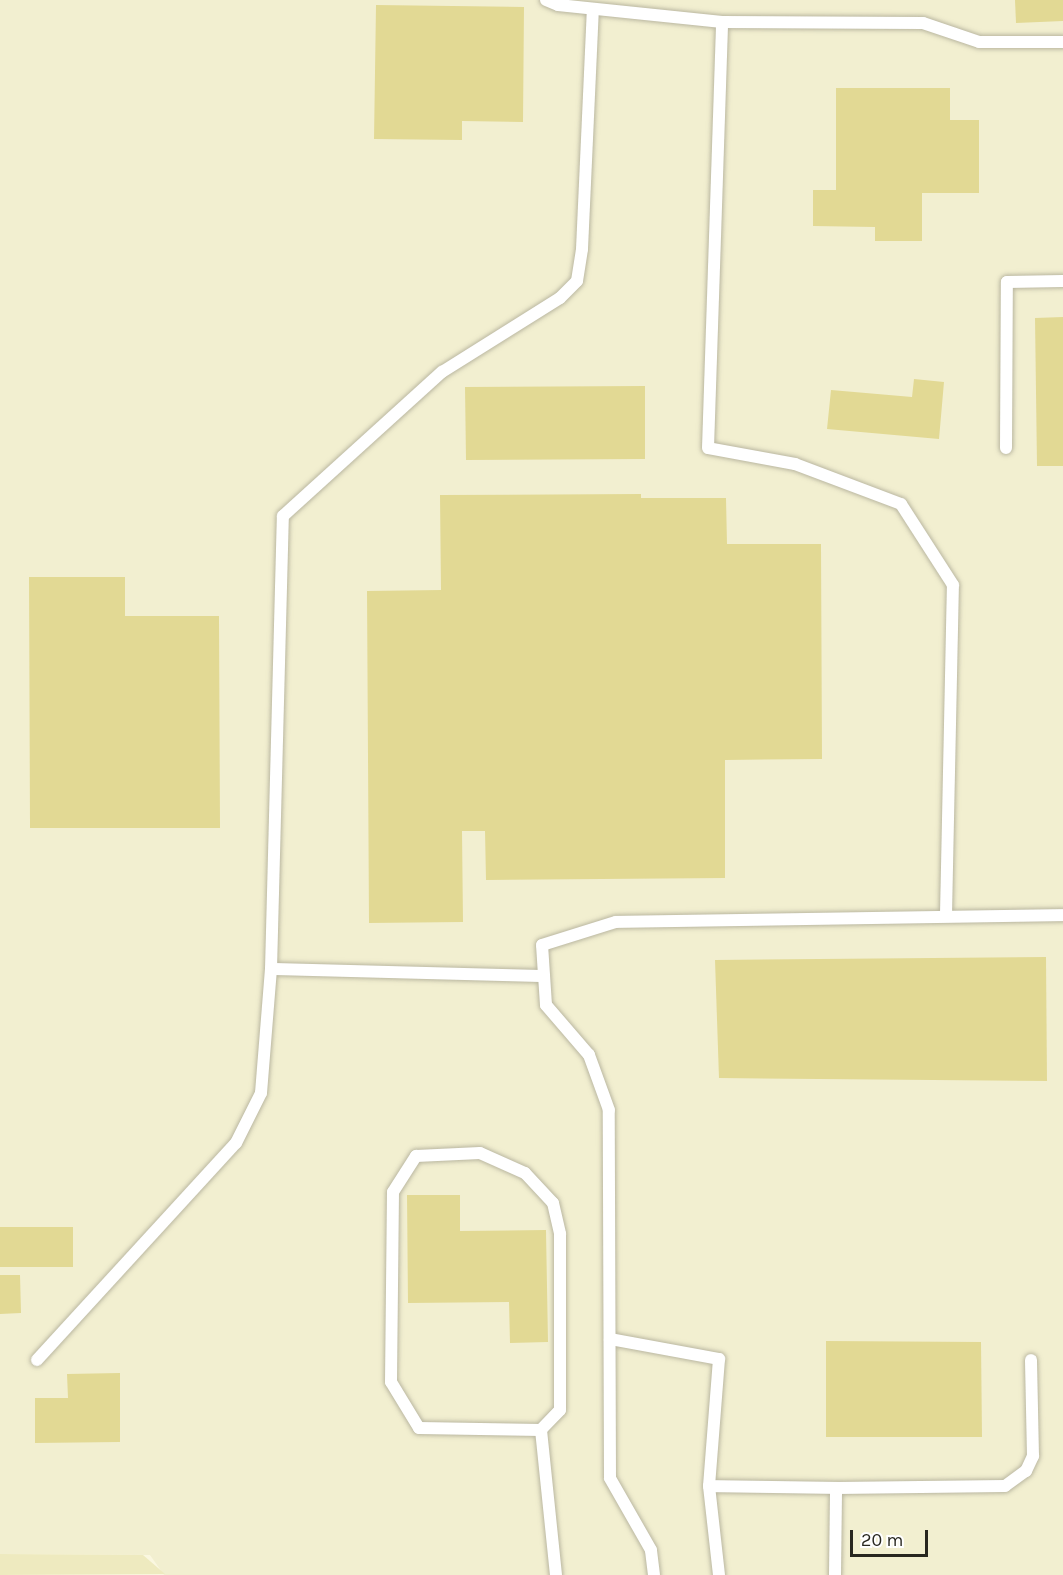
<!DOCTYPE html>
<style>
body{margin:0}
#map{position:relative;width:1063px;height:1575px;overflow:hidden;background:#faf7e0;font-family:Karla,sans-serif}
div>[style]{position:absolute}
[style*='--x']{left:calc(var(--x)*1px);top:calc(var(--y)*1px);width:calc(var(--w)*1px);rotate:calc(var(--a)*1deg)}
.built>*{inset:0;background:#f2efd0}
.green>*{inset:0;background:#eeeabf}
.building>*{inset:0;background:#e2d994}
.roads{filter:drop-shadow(0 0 2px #bab7a1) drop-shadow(0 0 2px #bab7a1)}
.lane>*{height:12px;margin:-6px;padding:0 6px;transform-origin:6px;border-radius:6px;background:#fff}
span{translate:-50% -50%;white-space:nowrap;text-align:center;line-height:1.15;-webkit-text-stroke:5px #fff;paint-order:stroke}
.scale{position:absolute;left:850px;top:1530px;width:78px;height:27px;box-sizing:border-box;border:3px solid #28271f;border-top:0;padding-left:8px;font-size:18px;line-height:21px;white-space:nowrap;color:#28271f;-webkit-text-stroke:4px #fff;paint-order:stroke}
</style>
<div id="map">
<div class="built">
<i style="clip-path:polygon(0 0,1063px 0,1063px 1575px,164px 1575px,150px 1555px,0 1554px)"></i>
</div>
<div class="green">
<i style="clip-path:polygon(0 1554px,143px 1555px,165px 1574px,0 1575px)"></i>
</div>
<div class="building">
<i style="clip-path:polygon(1015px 0,1063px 0,1063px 21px,1016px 23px)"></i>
<i style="clip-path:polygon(376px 5px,524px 7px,523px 122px,462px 121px,462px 140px,374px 139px)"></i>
<i style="clip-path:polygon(836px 88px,950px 88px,950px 120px,979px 120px,979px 193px,922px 193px,922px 241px,875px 241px,875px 227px,813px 226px,813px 190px,836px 190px)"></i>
<i style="clip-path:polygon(1063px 317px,1063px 466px,1037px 466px,1035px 318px)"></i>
<i style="clip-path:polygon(914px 379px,944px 382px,939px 439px,827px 429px,831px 390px,912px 397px)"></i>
<i style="clip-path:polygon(645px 386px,645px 459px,466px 460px,465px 387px)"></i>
<i style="clip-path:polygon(641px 494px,641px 498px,726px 498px,727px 544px,821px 544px,822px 759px,725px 760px,725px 878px,486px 880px,485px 831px,462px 831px,463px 922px,369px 923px,367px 591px,441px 590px,440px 495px)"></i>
<i style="clip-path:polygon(29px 577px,125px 577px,125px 616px,219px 616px,220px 828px,30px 828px)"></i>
<i style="clip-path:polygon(1046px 957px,1047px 1081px,719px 1078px,715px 960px)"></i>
<i style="clip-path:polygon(407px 1195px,460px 1195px,460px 1231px,546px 1230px,548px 1342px,510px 1343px,509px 1302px,408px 1303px)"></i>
<i style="clip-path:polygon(0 1227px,73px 1227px,73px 1267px,0 1267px)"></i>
<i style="clip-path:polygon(0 1275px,20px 1275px,21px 1313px,0 1314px)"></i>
<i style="clip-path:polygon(826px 1341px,981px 1342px,982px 1437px,826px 1437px)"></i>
<i style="clip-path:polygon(120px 1373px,120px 1442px,35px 1443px,35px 1398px,68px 1398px,67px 1374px)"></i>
</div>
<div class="roads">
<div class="lane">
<i style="--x:546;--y:0;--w:13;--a:23"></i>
<i style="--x:558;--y:5;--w:165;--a:5.9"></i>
<i style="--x:1006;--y:448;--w:166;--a:-89.7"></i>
<i style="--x:1007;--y:282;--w:56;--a:-1"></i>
<i style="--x:946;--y:915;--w:330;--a:-88.8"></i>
<i style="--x:953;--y:585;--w:96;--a:-122.7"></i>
<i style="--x:901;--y:504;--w:113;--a:-159.3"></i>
<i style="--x:795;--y:464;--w:88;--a:-169.6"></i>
<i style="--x:708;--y:448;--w:426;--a:-88.1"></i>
<i style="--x:722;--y:22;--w:201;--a:0.3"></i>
<i style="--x:923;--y:23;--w:59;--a:18.7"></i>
<i style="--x:979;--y:42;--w:84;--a:0"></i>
<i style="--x:544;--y:976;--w:273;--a:-178.5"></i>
<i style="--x:271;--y:969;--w:453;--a:-88.5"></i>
<i style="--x:283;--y:516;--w:215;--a:-42.2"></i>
<i style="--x:442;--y:372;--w:139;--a:-32.1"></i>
<i style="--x:560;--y:298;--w:24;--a:-45"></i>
<i style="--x:577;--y:281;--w:32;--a:-81"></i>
<i style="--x:582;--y:249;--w:240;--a:-87.4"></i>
<i style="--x:610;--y:1339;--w:111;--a:10.4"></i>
<i style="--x:719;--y:1359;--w:127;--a:94.5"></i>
<i style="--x:709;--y:1486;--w:90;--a:83.6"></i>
<i style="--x:37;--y:1360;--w:294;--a:-47.5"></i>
<i style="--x:236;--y:1143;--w:56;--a:-63.4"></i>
<i style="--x:261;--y:1093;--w:124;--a:-85.4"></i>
<i style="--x:541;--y:1430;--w:122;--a:-179.1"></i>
<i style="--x:419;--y:1428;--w:54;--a:-121.3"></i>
<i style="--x:391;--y:1382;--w:190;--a:-89.4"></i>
<i style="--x:393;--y:1192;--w:43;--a:-57.4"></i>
<i style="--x:416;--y:1156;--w:64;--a:-2.7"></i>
<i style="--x:480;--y:1153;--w:49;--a:24"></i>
<i style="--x:525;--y:1173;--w:41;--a:47"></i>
<i style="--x:553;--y:1203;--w:32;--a:77"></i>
<i style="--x:560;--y:1234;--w:176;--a:90"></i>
<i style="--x:560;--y:1410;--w:28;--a:134"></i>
<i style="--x:541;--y:1430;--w:146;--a:84.1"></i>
<i style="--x:709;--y:1486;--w:127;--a:0.9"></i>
<i style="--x:654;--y:1575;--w:25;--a:-97"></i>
<i style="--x:651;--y:1550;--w:83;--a:-119.7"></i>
<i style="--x:610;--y:1478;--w:368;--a:-90.2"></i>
<i style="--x:609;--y:1110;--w:59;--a:-110"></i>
<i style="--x:589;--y:1055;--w:66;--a:-130.7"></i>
<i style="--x:546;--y:1005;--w:60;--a:-93.8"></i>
<i style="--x:542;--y:945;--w:77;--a:-17.3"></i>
<i style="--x:616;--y:922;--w:447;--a:-0.9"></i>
<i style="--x:835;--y:1575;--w:87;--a:-89.3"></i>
<i style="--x:836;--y:1488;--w:169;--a:-0.7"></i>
<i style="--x:1005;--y:1486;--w:26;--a:-36"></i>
<i style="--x:1026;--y:1471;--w:17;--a:-65"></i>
<i style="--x:1033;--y:1456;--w:96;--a:-91.2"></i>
</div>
</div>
<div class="scale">20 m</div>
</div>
